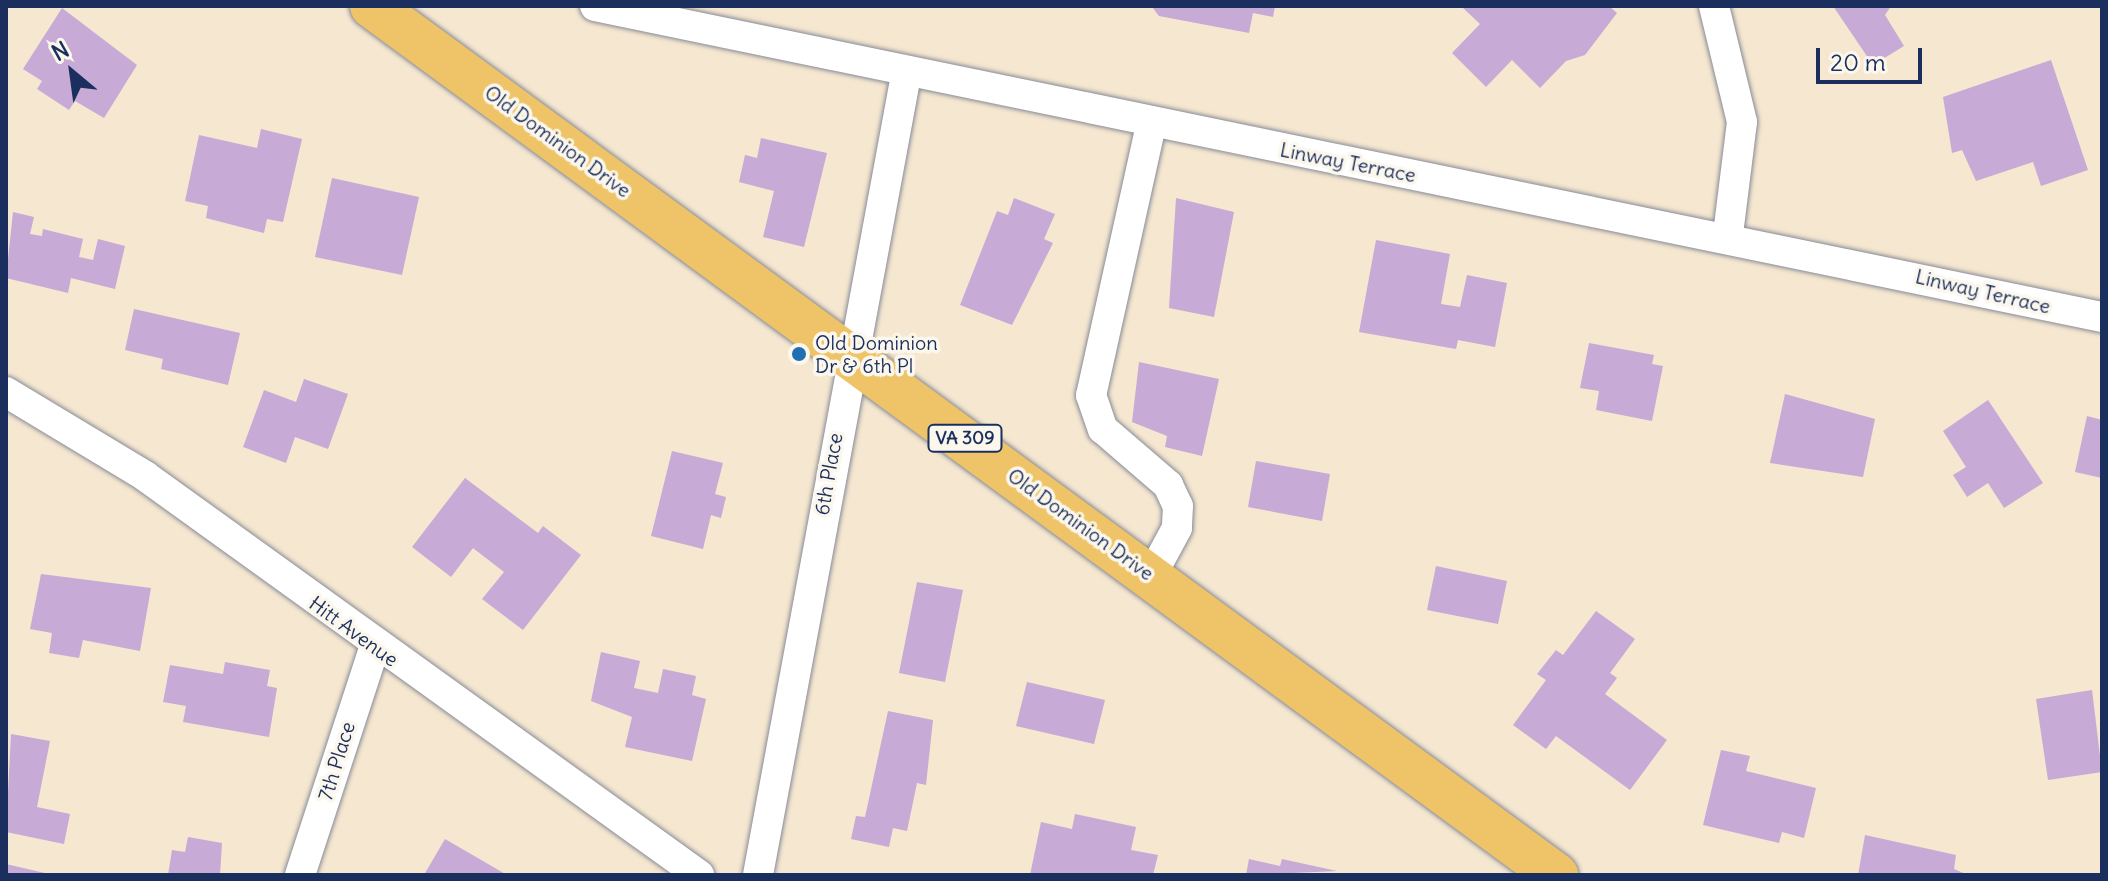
<!DOCTYPE html>
<style>
body{margin:0}
#map{position:relative;width:2108px;height:881px;overflow:hidden;background:#f5e7d0;font-family:Delius,sans-serif}
div>[style]{position:absolute}
[style*='--x']{left:calc(var(--x)*1px);top:calc(var(--y)*1px);width:calc(var(--w)*1px);rotate:calc(var(--a)*1deg)}
.building>*{inset:0;background:#c7aad5}
.roads{filter:drop-shadow(0 0 2px #888b97) drop-shadow(0 0 2px #888b97)}
.minor>*{height:30px;margin:-15px;padding:0 15px;transform-origin:15px;border-radius:15px;background:#fff}
.primary>*{height:44px;margin:-22px;padding:0 22px;transform-origin:22px;border-radius:22px;background:#efc469}
.dots>*{width:22px;height:22px;translate:-50% -50%;box-sizing:border-box;border:4px solid #fbf7ec;border-radius:50%}
span{translate:-50% -50%;white-space:nowrap;text-align:center;line-height:1.15;-webkit-text-stroke:7px #fbf7ec;paint-order:stroke}
.shield-label span{padding:2px 6px;background:#fbf7ec;border:2px solid;border-radius:6px;-webkit-text-stroke-width:0}
.shield-label{font-size:18px;color:#1b2f5e;font-weight:700}
.street-label{font-size:20px;color:#1b2f5e}
.poi-label{font-size:20px;color:#1b2f5e}
.left{translate:0 -50%;text-align:left}
.frame{position:absolute;inset:0;border:8px solid #1b2f5e;pointer-events:none}
.north{position:absolute;left:32px;top:32px;width:80px;height:80px;-webkit-text-stroke:6px #fbf7ec;paint-order:stroke;rotate:331deg;font-size:22px;font-weight:700;line-height:32px;text-align:center;color:#1b2f5e}
.north::after{content:'';display:block;margin:auto;width:28px;height:36px;background:#1b2f5e;clip-path:polygon(50% 0,100% 100%,50% 72%,0 100%)}
.scale{position:absolute;left:1816px;top:48px;width:106px;height:36px;box-sizing:border-box;border:4px solid #1b2f5e;border-top:0;padding-left:10px;font-size:24px;line-height:28px;white-space:nowrap;color:#1b2f5e;-webkit-text-stroke:6px #fbf7ec;paint-order:stroke}
</style>
<div id="map">
<div class="building">
<i style="clip-path:polygon(1275px 6px,1273px 17px,1253px 13px,1249px 33px,1159px 16px,1152px 7px)"></i>
<i style="clip-path:polygon(1461px 6px,1609px 6px,1617px 13px,1585px 55px,1566px 61px,1540px 88px,1512px 60px,1486px 87px,1452px 53px,1480px 24px)"></i>
<i style="clip-path:polygon(1833px 6px,1891px 6px,1885px 15px,1904px 46px,1873px 65px)"></i>
<i style="clip-path:polygon(62px 8px,137px 65px,104px 118px,75px 101px,69px 110px,37px 89px,42px 81px,23px 69px)"></i>
<i style="clip-path:polygon(2051px 60px,2088px 170px,2041px 186px,2033px 162px,1976px 181px,1962px 150px,1952px 153px,1943px 97px)"></i>
<i style="clip-path:polygon(261px 129px,302px 139px,283px 222px,267px 219px,264px 233px,206px 218px,208px 206px,185px 201px,199px 135px,257px 148px)"></i>
<i style="clip-path:polygon(761px 138px,827px 153px,804px 247px,763px 237px,774px 191px,739px 182px,745px 155px,757px 158px)"></i>
<i style="clip-path:polygon(332px 178px,419px 197px,402px 275px,315px 257px)"></i>
<i style="clip-path:polygon(1014px 198px,1055px 214px,1044px 239px,1053px 243px,1012px 325px,960px 305px,997px 211px,1008px 215px)"></i>
<i style="clip-path:polygon(1176px 198px,1234px 212px,1214px 317px,1169px 308px)"></i>
<i style="clip-path:polygon(13px 212px,34px 217px,30px 234px,42px 236px,43px 229px,83px 239px,79px 257px,93px 260px,98px 239px,125px 246px,115px 289px,71px 278px,68px 293px,6px 278px)"></i>
<i style="clip-path:polygon(1376px 240px,1450px 254px,1441px 304px,1460px 307px,1467px 275px,1507px 283px,1495px 347px,1458px 340px,1456px 349px,1359px 332px)"></i>
<i style="clip-path:polygon(134px 309px,240px 333px,228px 385px,161px 369px,163px 359px,125px 350px)"></i>
<i style="clip-path:polygon(1589px 343px,1654px 355px,1652px 364px,1663px 366px,1652px 421px,1596px 410px,1599px 391px,1580px 388px)"></i>
<i style="clip-path:polygon(1139px 362px,1219px 379px,1202px 456px,1165px 447px,1167px 436px,1132px 422px)"></i>
<i style="clip-path:polygon(304px 379px,348px 394px,328px 449px,295px 437px,286px 463px,243px 447px,264px 390px,296px 402px)"></i>
<i style="clip-path:polygon(1785px 394px,1875px 419px,1863px 477px,1770px 463px)"></i>
<i style="clip-path:polygon(1988px 400px,2043px 483px,2004px 508px,1988px 483px,1967px 497px,1953px 475px,1966px 467px,1943px 431px)"></i>
<i style="clip-path:polygon(2087px 416px,2102px 420px,2102px 478px,2075px 472px)"></i>
<i style="clip-path:polygon(672px 451px,723px 463px,715px 494px,726px 497px,721px 518px,711px 515px,703px 549px,651px 536px)"></i>
<i style="clip-path:polygon(1256px 461px,1330px 474px,1322px 521px,1248px 507px)"></i>
<i style="clip-path:polygon(465px 478px,538px 533px,543px 526px,581px 555px,523px 630px,482px 599px,504px 572px,473px 548px,451px 577px,412px 547px)"></i>
<i style="clip-path:polygon(1436px 566px,1507px 581px,1498px 624px,1427px 610px)"></i>
<i style="clip-path:polygon(41px 574px,151px 588px,140px 651px,83px 640px,79px 658px,49px 653px,52px 633px,30px 629px)"></i>
<i style="clip-path:polygon(917px 582px,963px 590px,945px 682px,899px 673px)"></i>
<i style="clip-path:polygon(1596px 611px,1635px 639px,1610px 673px,1617px 678px,1605px 694px,1667px 740px,1630px 790px,1556px 736px,1546px 749px,1513px 725px,1546px 680px,1537px 674px,1556px 650px,1563px 655px)"></i>
<i style="clip-path:polygon(601px 652px,640px 661px,634px 688px,658px 693px,663px 669px,696px 676px,692px 695px,706px 699px,692px 761px,625px 747px,632px 717px,591px 701px)"></i>
<i style="clip-path:polygon(225px 662px,270px 670px,267px 686px,277px 688px,269px 737px,183px 722px,186px 706px,163px 702px,170px 665px,223px 674px)"></i>
<i style="clip-path:polygon(1027px 682px,1105px 700px,1094px 744px,1016px 726px)"></i>
<i style="clip-path:polygon(2092px 690px,2102px 772px,2048px 780px,2036px 699px)"></i>
<i style="clip-path:polygon(888px 711px,933px 720px,926px 785px,917px 783px,907px 831px,893px 828px,889px 847px,851px 839px,856px 816px,865px 817px)"></i>
<i style="clip-path:polygon(11px 734px,50px 741px,37px 807px,70px 814px,64px 844px,6px 832px)"></i>
<i style="clip-path:polygon(1721px 750px,1750px 756px,1746px 771px,1816px 788px,1804px 838px,1782px 832px,1779px 843px,1703px 825px)"></i>
<i style="clip-path:polygon(1075px 814px,1136px 827px,1131px 850px,1158px 855px,1153px 875px,1030px 875px,1041px 822px,1072px 829px)"></i>
<i style="clip-path:polygon(1865px 835px,1956px 855px,1954px 869px,1968px 875px,1858px 875px)"></i>
<i style="clip-path:polygon(188px 837px,222px 843px,220px 875px,168px 875px,172px 850px,185px 852px)"></i>
<i style="clip-path:polygon(445px 839px,507px 875px,424px 875px)"></i>
<i style="clip-path:polygon(1249px 859px,1280px 866px,1282px 859px,1337px 871px,1246px 875px)"></i>
<i style="clip-path:polygon(6px 864px,49px 874px,49px 875px,6px 875px)"></i>
</div>
<div class="roads">
<div class="minor">
<i style="--x:595;--y:6;--w:1539;--a:11.66"></i>
<i style="--x:1714;--y:6;--w:119;--a:76.4"></i>
<i style="--x:1742;--y:122;--w:113;--a:97.1"></i>
<i style="--x:1151;--y:125;--w:277;--a:102.5"></i>
<i style="--x:1091;--y:395;--w:36;--a:71"></i>
<i style="--x:1103;--y:429;--w:86;--a:40.7"></i>
<i style="--x:1168;--y:485;--w:23;--a:65"></i>
<i style="--x:1178;--y:506;--w:22;--a:93"></i>
<i style="--x:1177;--y:528;--w:55;--a:118.4"></i>
<i style="--x:6;--y:392;--w:162;--a:31.1"></i>
<i style="--x:145;--y:476;--w:683;--a:35.76"></i>
<i style="--x:300;--y:875;--w:239;--a:-71.9"></i>
<i style="--x:758;--y:875;--w:814;--a:-79.52"></i>
</div>
<div class="primary">
<i style="--x:372;--y:6;--w:1469;--a:36.28"></i>
</div>
</div>
<div class="dots">
<i style="left:799px;top:354px;background:#1f6fb2"></i>
</div>
<div class="shield-label">
<span style="left:965px;top:438px">VA 309</span>
</div>
<div class="street-label">
<span style="left:558px;top:141px;rotate:36deg">Old Dominion Drive</span>
<span style="left:1348px;top:162px;rotate:11deg">Linway Terrace</span>
<span style="left:1983px;top:291px;rotate:13deg">Linway Terrace</span>
<span style="left:828px;top:474px;rotate:-80deg">6th Place</span>
<span style="left:1081px;top:524px;rotate:36deg">Old Dominion Drive</span>
<span style="left:354px;top:631px;rotate:36deg">Hitt Avenue</span>
<span style="left:336px;top:761px;rotate:-73deg">7th Place</span>
</div>
<div class="poi-label">
<span class="left" style="left:815px;top:354px">Old Dominion<br>Dr &amp; 6th Pl</span>
</div>
<div class="frame"></div>
<div class="north">N</div>
<div class="scale">20 m</div>
</div>
